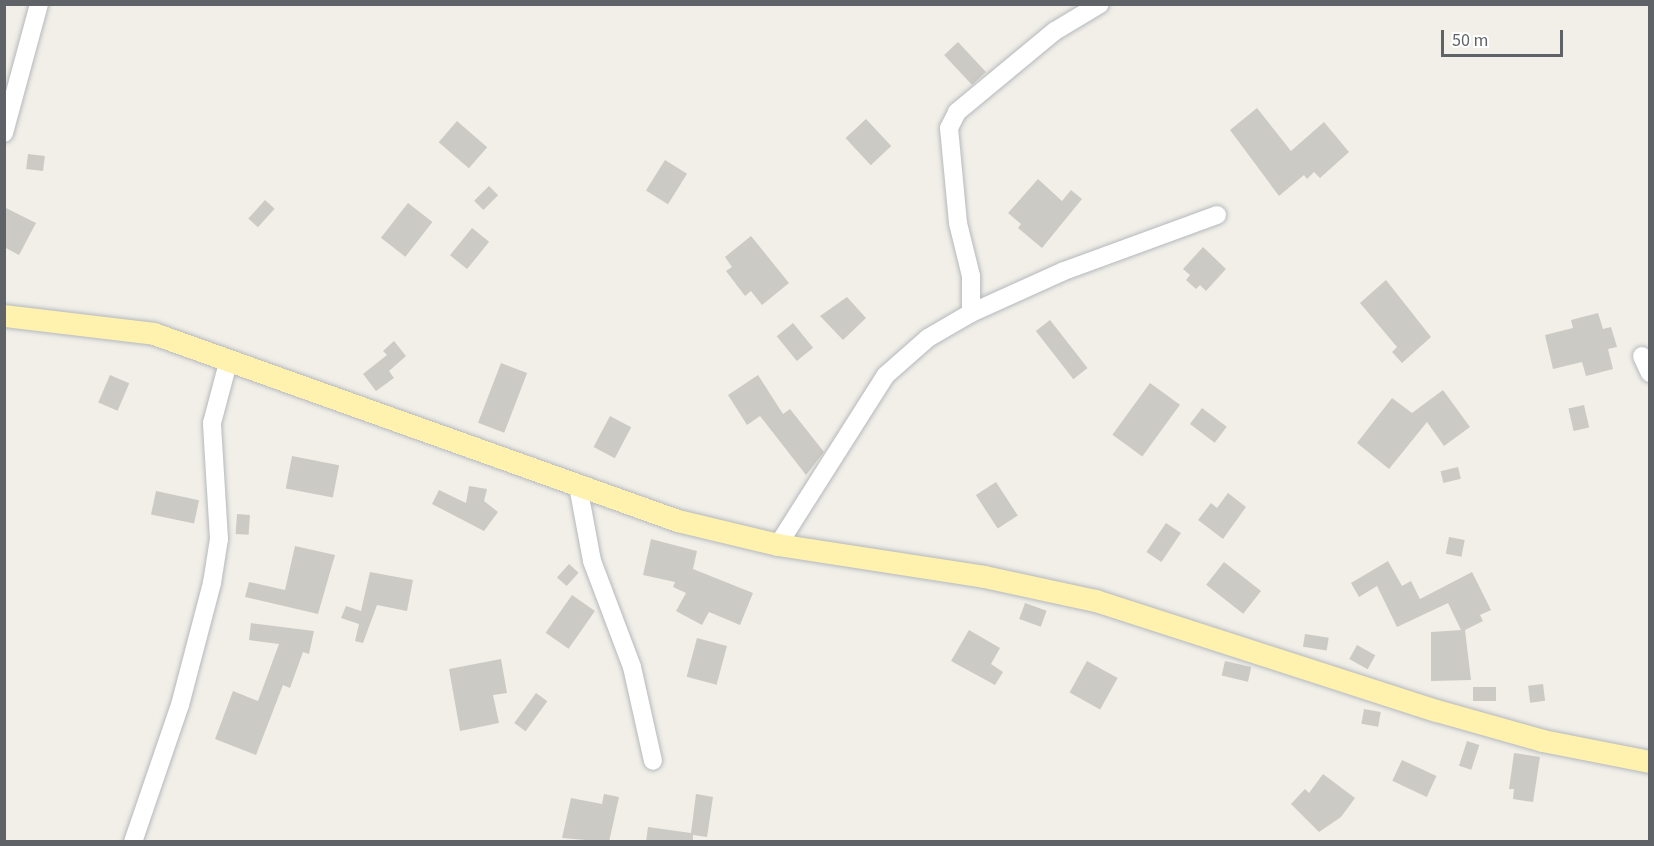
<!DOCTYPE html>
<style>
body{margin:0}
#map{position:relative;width:1654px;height:846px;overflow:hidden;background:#f1efe8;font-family:"Source Sans 3",sans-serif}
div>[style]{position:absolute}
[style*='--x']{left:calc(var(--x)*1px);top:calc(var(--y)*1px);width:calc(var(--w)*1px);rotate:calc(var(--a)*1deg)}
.building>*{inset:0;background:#cccac5;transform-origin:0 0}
.roads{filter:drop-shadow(0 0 2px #b5b8bc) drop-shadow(0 0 2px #b5b8bc)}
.minor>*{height:18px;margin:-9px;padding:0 9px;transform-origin:9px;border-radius:9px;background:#fff}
.major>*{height:22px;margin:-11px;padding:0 11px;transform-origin:11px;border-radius:11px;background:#fff2af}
span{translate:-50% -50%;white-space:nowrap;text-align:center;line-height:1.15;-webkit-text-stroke:4.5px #fff;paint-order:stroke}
.frame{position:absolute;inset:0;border:6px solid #5f6368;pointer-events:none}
.scale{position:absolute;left:1441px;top:30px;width:122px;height:27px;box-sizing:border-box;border:3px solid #5f6368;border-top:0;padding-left:8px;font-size:18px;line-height:21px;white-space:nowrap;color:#5f6368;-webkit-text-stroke:4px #fff;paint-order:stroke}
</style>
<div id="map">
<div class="building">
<i style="left:958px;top:42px;width:41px;height:19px;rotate:47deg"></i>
<i style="clip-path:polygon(1257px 108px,1291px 151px,1324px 122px,1349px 152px,1320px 178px,1314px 172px,1307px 179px,1304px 175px,1279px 196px,1230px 130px)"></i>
<i style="left:866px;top:119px;width:37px;height:28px;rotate:47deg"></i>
<i style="left:457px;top:121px;width:40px;height:28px;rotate:41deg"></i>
<i style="left:28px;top:154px;width:17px;height:15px;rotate:7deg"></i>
<i style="left:665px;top:160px;width:26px;height:36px;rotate:32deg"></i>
<i style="clip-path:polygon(1038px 179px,1062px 201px,1071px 190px,1082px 199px,1042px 248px,1018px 228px,1021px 224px,1008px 213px)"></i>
<i style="left:489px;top:186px;width:13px;height:21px;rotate:45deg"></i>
<i style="left:265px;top:200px;width:13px;height:25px;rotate:42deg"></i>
<i style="left:408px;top:203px;width:31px;height:44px;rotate:38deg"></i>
<i style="clip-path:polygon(4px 207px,36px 223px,19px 255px,4px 247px)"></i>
<i style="left:472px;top:228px;width:22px;height:35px;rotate:39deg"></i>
<i style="clip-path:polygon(751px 236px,789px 283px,762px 305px,751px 291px,745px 296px,726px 271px,732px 267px,725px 257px)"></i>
<i style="clip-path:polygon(1203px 247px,1226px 269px,1206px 291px,1200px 285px,1196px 289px,1186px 280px,1190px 275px,1183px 269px)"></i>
<i style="clip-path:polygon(1386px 280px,1431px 337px,1402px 363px,1392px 352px,1397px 347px,1360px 303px)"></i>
<i style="clip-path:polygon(847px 297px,866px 318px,843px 340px,820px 316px)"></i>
<i style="clip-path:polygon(1598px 313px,1603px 329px,1611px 327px,1617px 347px,1608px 349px,1613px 369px,1586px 376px,1582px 362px,1553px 369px,1545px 335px,1573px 328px,1571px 320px)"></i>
<i style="left:1050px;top:320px;width:61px;height:18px;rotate:52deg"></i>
<i style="left:793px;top:323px;width:32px;height:21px;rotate:51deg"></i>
<i style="clip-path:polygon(394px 341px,406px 356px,389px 371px,394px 378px,376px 391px,363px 374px,387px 355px,383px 351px)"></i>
<i style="left:501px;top:363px;width:28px;height:64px;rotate:21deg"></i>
<i style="left:110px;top:375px;width:21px;height:30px;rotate:23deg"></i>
<i style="clip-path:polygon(758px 375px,783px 414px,790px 409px,824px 452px,806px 475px,760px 416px,747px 425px,728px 395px)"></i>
<i style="left:1150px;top:383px;width:37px;height:64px;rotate:36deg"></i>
<i style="clip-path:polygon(1443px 390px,1470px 427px,1444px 446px,1427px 422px,1389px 469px,1357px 443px,1392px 398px,1412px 413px)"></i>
<i style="left:1584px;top:405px;width:23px;height:16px;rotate:77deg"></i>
<i style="left:1202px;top:408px;width:31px;height:20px;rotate:37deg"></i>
<i style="left:610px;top:416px;width:24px;height:35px;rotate:28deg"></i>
<i style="left:292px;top:456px;width:48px;height:33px;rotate:11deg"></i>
<i style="left:1458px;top:467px;width:12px;height:18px;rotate:76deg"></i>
<i style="left:996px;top:482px;width:40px;height:24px;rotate:57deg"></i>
<i style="clip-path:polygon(469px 486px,487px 489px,484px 501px,498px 512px,484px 531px,432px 504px,439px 490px,466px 503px)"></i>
<i style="left:156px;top:491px;width:44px;height:24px;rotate:12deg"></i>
<i style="clip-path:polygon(1228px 493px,1246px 507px,1223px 539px,1198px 520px,1211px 503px,1217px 508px)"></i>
<i style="left:237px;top:514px;width:13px;height:20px;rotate:4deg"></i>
<i style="left:1166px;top:523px;width:18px;height:35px;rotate:34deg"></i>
<i style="left:1449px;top:537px;width:16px;height:17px;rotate:11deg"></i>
<i style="clip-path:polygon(651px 539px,697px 551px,693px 569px,753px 593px,740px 625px,709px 612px,702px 625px,676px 611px,686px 593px,673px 587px,675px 582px,643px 575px)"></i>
<i style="clip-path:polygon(295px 546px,335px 555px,318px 614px,245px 597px,249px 582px,285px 590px)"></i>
<i style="clip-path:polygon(1388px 561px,1402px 586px,1411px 581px,1420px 599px,1472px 572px,1491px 610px,1480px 615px,1483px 621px,1465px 630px,1471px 680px,1431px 681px,1431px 632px,1461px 630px,1448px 603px,1397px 627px,1377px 586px,1359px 597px,1351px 583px)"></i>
<i style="left:1224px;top:562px;width:47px;height:29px;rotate:38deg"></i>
<i style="left:569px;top:564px;width:13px;height:18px;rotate:42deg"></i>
<i style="clip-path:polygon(370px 572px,413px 580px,407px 611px,377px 605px,363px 643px,355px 641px,359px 624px,341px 618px,346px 606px,361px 611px)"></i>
<i style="left:572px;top:595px;width:28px;height:46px;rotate:35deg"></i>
<i style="left:1025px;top:603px;width:23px;height:17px;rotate:20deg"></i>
<i style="clip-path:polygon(251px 623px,314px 631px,309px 654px,303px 652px,290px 688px,283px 685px,256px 755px,215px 739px,233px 691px,258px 701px,279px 644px,249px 640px)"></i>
<i style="clip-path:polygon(969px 630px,1000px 648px,991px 664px,1003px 672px,995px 685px,951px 661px)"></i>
<i style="left:1305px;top:634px;width:24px;height:13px;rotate:9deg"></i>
<i style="left:697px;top:638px;width:31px;height:40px;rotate:15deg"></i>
<i style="left:1357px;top:645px;width:21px;height:16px;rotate:29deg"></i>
<i style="clip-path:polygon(501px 659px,507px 693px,493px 695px,499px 723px,460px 731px,449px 669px)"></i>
<i style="left:1087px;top:661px;width:35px;height:36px;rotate:29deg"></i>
<i style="left:1225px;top:661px;width:27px;height:15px;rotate:13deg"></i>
<i style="left:1543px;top:684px;width:17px;height:15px;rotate:83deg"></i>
<i style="left:1496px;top:687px;width:14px;height:23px;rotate:90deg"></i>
<i style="left:536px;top:693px;width:14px;height:37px;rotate:36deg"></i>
<i style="left:1364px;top:709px;width:17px;height:15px;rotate:10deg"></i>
<i style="left:1467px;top:741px;width:13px;height:26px;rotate:18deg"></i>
<i style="clip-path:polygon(1514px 753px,1540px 757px,1533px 802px,1513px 799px,1514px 789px,1509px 789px)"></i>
<i style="left:1402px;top:760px;width:38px;height:23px;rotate:25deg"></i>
<i style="clip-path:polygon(1323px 774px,1355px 798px,1341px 817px,1319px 832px,1291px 804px,1305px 789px,1309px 793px)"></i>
<i style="clip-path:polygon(604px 794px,619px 797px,609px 842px,562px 838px,571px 798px,602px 804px)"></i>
<i style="clip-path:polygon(696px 794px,713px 797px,707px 837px,693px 835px,693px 842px,646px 842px,648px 827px,691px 833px)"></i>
</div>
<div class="roads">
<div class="minor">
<i style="--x:4;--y:133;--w:134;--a:-74.8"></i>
<i style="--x:971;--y:313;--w:37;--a:-90"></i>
<i style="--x:971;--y:276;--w:55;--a:-103.8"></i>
<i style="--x:958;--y:223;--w:95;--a:-95.4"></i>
<i style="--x:949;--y:128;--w:18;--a:-63"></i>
<i style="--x:957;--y:112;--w:127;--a:-39.6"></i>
<i style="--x:1055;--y:31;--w:52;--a:-31"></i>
<i style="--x:1642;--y:356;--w:19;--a:65"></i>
<i style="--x:578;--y:486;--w:76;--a:79.4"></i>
<i style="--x:592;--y:561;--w:113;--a:69.3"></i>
<i style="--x:632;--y:667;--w:96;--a:77.4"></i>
<i style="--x:778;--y:545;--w:201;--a:-57.6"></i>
<i style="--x:886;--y:375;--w:56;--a:-41.4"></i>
<i style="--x:928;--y:338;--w:50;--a:-30.2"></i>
<i style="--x:971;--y:313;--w:102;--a:-24.3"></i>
<i style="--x:1064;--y:271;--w:163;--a:-20.1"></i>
<i style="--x:133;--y:842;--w:145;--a:-71.1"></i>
<i style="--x:180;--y:705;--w:126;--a:-75.3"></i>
<i style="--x:212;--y:583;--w:45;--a:-81"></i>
<i style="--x:219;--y:539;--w:116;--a:-93.5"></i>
<i style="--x:212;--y:423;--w:66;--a:-75.1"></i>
</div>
<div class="major">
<i style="--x:4;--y:316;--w:151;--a:6.8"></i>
<i style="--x:154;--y:334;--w:556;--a:19.64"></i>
<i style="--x:678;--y:521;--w:103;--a:13.5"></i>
<i style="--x:778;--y:545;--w:209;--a:8.8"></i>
<i style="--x:985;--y:577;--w:114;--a:12.2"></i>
<i style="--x:1096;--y:601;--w:358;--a:17.9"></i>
<i style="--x:1437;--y:711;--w:110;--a:15.8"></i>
<i style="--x:1543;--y:741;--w:109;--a:11.1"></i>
</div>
</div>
<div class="frame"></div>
<div class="scale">50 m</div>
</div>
